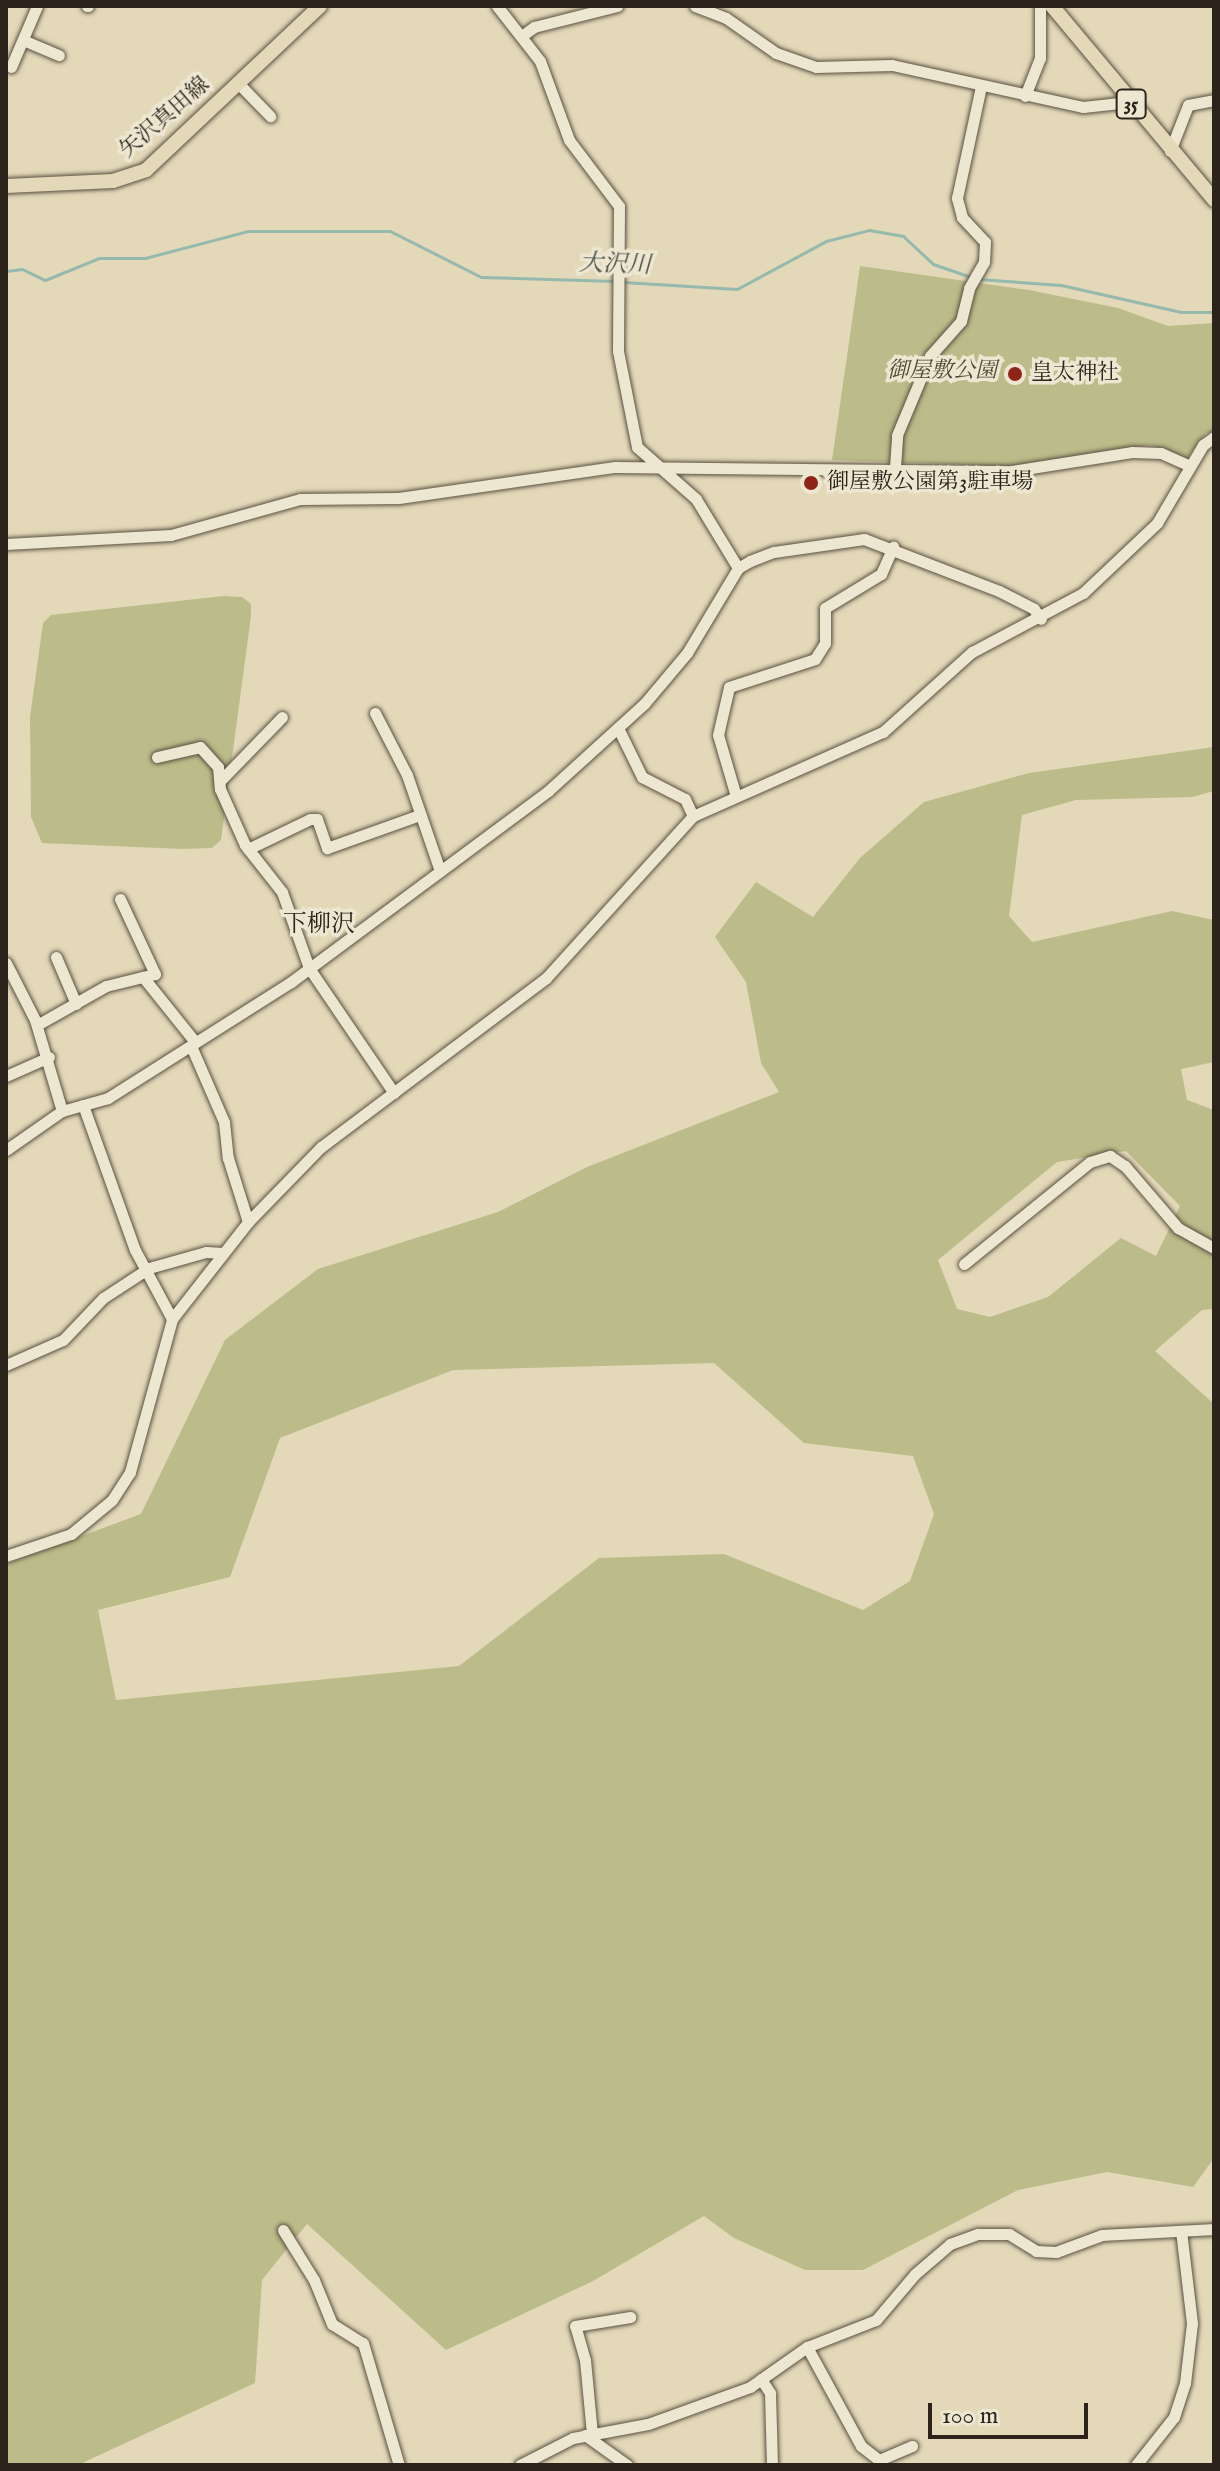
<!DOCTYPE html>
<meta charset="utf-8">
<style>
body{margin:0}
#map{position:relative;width:1220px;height:2471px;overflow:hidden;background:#e3d8b8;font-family:"IM FELL English","Noto Serif JP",serif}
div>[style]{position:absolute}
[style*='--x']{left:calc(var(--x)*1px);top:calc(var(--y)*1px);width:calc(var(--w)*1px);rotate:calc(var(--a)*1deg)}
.green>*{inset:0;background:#bbbc89}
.stream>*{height:3px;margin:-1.5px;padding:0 1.5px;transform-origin:1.5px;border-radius:1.5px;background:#95baad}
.roads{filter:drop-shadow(0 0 2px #5a5042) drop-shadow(0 0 2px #5a5042)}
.minor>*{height:11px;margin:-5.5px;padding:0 5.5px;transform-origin:5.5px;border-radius:5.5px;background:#ede6d1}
.major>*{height:14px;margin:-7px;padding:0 7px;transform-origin:7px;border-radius:7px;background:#e3d8b8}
.dots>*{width:22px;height:22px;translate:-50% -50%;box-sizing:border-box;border:4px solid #ede6d1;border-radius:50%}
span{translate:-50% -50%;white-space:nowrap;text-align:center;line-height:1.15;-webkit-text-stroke:7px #ede6d1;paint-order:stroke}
.shield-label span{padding:2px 6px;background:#ede6d1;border:2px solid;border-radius:6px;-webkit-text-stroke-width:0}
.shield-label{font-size:20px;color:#2c231a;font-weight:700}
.street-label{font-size:22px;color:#2c231a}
.park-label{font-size:22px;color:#504936;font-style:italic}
.poi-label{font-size:22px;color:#2c231a}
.left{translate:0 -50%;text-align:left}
.water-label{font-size:24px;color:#4c5046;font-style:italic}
.neighbourhood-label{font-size:24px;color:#2c231a}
.frame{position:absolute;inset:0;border:8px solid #2c231a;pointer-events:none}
.scale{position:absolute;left:928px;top:2403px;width:160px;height:36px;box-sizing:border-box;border:4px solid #2c231a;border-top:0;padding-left:10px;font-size:24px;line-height:28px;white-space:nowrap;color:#2c231a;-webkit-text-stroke:6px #ede6d1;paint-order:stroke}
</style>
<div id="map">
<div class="green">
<i style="clip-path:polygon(860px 266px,1029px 290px,1118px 308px,1168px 326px,1214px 323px,1214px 431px,1206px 433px,1186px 459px,1151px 445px,1010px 466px,832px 460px)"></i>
<i style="clip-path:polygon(224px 596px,242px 597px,251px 604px,251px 616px,221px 840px,212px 848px,183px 849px,42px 843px,31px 817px,30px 717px,43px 623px,51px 615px)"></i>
<i style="clip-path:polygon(evenodd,1214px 747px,1214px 791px,1192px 797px,1076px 800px,1022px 815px,1009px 916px,1032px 942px,1172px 911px,1214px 920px,1214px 1062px,1181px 1069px,1187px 1100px,1214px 1110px,1214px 1309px,1202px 1310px,1155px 1351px,1214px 1404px,1214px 2158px,1193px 2187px,1107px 2172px,1018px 2190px,863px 2270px,805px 2270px,734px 2238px,704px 2216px,593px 2281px,446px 2350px,307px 2224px,262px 2280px,255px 2383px,78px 2465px,6px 2465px,6px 1564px,141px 1514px,225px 1340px,318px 1269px,498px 1212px,587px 1167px,779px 1092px,761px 1063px,746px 982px,715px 937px,756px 882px,813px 917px,860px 858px,924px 802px,1029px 773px,1214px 747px,1126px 1151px,1180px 1206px,1156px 1256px,1121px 1238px,1048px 1297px,990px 1317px,957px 1309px,938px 1260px,1057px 1162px,1126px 1151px,1214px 747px,714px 1363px,804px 1443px,913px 1456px,934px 1514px,910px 1581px,863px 1610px,724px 1554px,599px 1558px,459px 1666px,116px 1700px,98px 1610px,230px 1577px,280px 1438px,453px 1370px,714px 1363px)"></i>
</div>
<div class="stream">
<i style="--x:6;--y:271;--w:16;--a:-7"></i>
<i style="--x:22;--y:269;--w:25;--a:26"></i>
<i style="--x:45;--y:280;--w:58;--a:-22.2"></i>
<i style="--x:99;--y:258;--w:46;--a:0"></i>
<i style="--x:145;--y:258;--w:106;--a:-14.7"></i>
<i style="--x:248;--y:231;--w:142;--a:0"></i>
<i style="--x:390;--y:231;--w:102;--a:26.8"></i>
<i style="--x:481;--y:277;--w:134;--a:1.7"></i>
<i style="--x:978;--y:279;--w:83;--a:4.1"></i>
<i style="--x:1061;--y:285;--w:123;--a:12.7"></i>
<i style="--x:1181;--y:312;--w:33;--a:0"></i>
<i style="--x:623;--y:282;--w:114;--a:3.5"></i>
<i style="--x:737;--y:289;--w:101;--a:-28.3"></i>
<i style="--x:826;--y:241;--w:44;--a:-14.3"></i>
<i style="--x:869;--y:230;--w:35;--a:10"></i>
<i style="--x:903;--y:236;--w:41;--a:43"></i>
<i style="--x:933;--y:264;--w:40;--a:18.9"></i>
</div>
<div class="roads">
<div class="minor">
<i style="--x:87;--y:6;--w:1;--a:0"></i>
<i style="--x:497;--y:6;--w:70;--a:52"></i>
<i style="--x:540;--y:61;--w:84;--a:69.8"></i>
<i style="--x:569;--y:140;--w:83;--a:52.9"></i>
<i style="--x:619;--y:206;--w:145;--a:90.4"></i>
<i style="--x:618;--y:351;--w:98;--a:78.8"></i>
<i style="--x:637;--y:447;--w:79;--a:41.4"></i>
<i style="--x:696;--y:499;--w:81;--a:58.7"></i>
<i style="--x:695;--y:6;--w:33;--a:21"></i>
<i style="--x:726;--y:18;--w:61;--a:35"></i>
<i style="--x:776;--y:53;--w:42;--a:19.3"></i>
<i style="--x:816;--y:67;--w:76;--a:-1.5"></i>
<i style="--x:892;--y:65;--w:196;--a:12.4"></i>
<i style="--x:1083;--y:107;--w:46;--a:-6.2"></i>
<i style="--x:523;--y:35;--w:14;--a:-36"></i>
<i style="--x:534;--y:27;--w:86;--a:-14.2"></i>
<i style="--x:23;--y:40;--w:39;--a:23"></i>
<i style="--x:11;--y:67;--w:66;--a:-66.9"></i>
<i style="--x:239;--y:84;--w:45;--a:45.9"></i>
<i style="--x:1025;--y:96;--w:41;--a:-68.5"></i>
<i style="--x:1040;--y:58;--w:52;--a:-90"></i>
<i style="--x:1170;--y:151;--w:49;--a:-68.6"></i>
<i style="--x:1188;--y:105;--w:26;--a:-11"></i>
<i style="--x:895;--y:467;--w:32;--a:-86"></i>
<i style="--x:897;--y:435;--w:86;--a:-67.3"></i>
<i style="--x:930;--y:356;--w:47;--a:-48.5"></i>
<i style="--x:961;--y:321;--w:34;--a:-76"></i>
<i style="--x:969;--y:288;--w:30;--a:-60"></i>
<i style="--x:984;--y:262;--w:20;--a:-87"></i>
<i style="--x:985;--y:242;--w:34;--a:-133"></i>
<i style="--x:962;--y:217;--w:20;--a:-105"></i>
<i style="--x:957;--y:198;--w:115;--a:-77.9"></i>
<i style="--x:6;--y:544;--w:165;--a:-3.1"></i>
<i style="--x:171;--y:535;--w:134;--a:-15.6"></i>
<i style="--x:300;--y:499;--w:99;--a:-0.6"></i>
<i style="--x:399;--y:498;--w:218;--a:-8.2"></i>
<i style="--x:615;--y:467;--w:397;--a:0.6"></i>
<i style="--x:1012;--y:471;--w:121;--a:-9"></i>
<i style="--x:1132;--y:452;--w:29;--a:2"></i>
<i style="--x:1161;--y:453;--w:32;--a:24"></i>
<i style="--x:375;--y:713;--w:70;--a:62.7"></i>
<i style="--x:407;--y:775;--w:98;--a:71"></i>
<i style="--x:618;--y:728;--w:55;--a:63.9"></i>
<i style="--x:642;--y:777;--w:48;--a:27.1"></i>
<i style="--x:685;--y:799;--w:19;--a:65"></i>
<i style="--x:157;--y:757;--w:44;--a:-13.1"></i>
<i style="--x:200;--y:747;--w:27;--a:48"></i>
<i style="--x:218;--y:767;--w:22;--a:85"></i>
<i style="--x:220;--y:789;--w:61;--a:65.9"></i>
<i style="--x:245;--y:845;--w:60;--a:51.8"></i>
<i style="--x:282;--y:892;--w:81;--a:70.4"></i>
<i style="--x:309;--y:968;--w:151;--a:55.8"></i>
<i style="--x:220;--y:781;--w:89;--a:-45.9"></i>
<i style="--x:735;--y:793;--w:60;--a:-106.3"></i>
<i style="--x:718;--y:735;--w:49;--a:-77.1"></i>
<i style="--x:729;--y:687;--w:90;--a:-18"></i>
<i style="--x:815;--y:659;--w:19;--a:-58"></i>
<i style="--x:825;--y:643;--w:35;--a:-90"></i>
<i style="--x:825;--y:608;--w:66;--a:-31.3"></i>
<i style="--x:881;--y:574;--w:30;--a:-66"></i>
<i style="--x:248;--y:849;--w:69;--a:-25.8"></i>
<i style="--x:310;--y:819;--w:7;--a:0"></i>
<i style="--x:317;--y:819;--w:31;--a:71"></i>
<i style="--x:327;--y:848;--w:96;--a:-19.6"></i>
<i style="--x:120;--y:899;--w:83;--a:65"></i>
<i style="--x:155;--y:974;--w:12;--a:166"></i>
<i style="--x:56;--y:957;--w:51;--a:66.9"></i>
<i style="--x:6;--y:963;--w:64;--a:63"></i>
<i style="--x:35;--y:1020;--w:95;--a:73.5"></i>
<i style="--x:37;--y:1025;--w:79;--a:-29.5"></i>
<i style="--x:106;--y:986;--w:38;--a:-14"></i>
<i style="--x:143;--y:977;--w:83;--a:51.3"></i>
<i style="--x:191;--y:1046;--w:83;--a:66.5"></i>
<i style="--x:224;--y:1122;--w:36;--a:84"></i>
<i style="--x:228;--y:1158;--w:67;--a:72.6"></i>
<i style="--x:6;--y:1076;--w:47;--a:-23.8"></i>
<i style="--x:83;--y:1105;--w:154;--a:70.3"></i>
<i style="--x:135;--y:1250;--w:78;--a:61.8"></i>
<i style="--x:6;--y:1150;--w:68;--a:-34.9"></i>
<i style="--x:62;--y:1111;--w:48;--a:-15.8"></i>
<i style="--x:108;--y:1098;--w:217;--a:-32.4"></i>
<i style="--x:291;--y:982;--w:320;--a:-36.6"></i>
<i style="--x:548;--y:791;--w:130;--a:-42.2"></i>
<i style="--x:644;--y:704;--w:67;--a:-49.9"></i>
<i style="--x:687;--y:653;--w:99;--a:-59"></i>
<i style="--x:738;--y:568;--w:14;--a:-30"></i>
<i style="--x:750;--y:561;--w:26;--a:-21"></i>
<i style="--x:774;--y:552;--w:91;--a:-8.2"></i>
<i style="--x:864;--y:539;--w:145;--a:21.1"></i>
<i style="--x:999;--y:591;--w:39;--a:27"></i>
<i style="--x:1034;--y:609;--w:12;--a:55"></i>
<i style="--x:964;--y:1264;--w:162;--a:-39"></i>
<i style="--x:1090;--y:1162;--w:21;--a:-17"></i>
<i style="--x:1110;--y:1156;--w:18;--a:34"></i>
<i style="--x:1125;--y:1166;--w:82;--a:49.5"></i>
<i style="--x:1178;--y:1228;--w:41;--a:29.1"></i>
<i style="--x:6;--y:1365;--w:62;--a:-23.7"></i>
<i style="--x:63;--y:1340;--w:58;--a:-46.4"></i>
<i style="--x:103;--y:1298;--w:55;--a:-33.1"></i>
<i style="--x:149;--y:1268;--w:59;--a:-15.7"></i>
<i style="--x:206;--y:1252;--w:17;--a:3"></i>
<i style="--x:6;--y:1556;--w:69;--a:-18.7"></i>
<i style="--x:71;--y:1534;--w:53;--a:-39.7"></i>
<i style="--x:112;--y:1500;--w:33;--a:-57"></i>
<i style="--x:130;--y:1472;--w:159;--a:-74.6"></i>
<i style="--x:172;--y:1319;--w:123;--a:-51.9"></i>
<i style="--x:248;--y:1222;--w:105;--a:-45.8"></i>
<i style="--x:321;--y:1147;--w:281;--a:-36.9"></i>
<i style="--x:546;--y:978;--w:219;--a:-47.8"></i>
<i style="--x:693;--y:816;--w:208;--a:-23.9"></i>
<i style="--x:883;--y:732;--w:120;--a:-42"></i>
<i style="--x:972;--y:652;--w:126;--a:-28"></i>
<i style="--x:1083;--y:593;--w:102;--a:-43.4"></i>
<i style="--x:1157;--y:523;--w:91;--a:-59.5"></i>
<i style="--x:1203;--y:445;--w:14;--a:-36"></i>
<i style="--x:283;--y:2230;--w:59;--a:58.2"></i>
<i style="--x:314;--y:2280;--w:48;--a:67.8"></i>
<i style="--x:332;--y:2324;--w:36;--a:32"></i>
<i style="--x:363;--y:2343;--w:127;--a:73.6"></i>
<i style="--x:807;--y:2347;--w:113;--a:61.4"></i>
<i style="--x:861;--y:2446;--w:23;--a:38"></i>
<i style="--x:879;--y:2460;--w:36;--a:-23"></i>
<i style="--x:761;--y:2379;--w:17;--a:57"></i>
<i style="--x:770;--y:2393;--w:72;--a:88.4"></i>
<i style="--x:592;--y:2434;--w:74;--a:-95.4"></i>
<i style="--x:585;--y:2360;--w:35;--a:-106"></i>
<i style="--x:575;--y:2326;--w:56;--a:-9.3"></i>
<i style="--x:585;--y:2435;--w:52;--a:35.5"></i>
<i style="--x:520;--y:2465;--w:59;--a:-27"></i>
<i style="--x:573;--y:2438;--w:76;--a:-10.6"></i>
<i style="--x:648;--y:2424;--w:109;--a:-19.9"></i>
<i style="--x:750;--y:2387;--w:70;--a:-35.1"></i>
<i style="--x:807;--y:2347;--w:74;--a:-21.4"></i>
<i style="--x:876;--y:2320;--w:60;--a:-49.7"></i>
<i style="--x:915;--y:2274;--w:46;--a:-40.6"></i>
<i style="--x:950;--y:2244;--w:30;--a:-20"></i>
<i style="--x:978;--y:2234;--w:31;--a:0"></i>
<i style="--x:1009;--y:2234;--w:32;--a:32"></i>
<i style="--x:1036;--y:2251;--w:20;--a:3"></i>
<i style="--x:1056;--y:2252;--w:49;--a:-20.3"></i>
<i style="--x:1102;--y:2235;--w:112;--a:-3.1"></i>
<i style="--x:1136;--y:2465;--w:61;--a:-51.6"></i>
<i style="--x:1174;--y:2417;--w:36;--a:-72"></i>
<i style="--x:1185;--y:2383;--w:60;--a:-83.3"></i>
<i style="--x:1192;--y:2323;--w:93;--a:-96.8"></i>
</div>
<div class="major">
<i style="--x:1052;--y:6;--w:253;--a:50.1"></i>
<i style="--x:6;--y:186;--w:107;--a:-2.7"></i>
<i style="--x:113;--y:181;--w:35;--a:-18"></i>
<i style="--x:146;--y:170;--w:239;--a:-43.3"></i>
</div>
</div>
<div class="dots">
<i style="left:1015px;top:374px;background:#8f2418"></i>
<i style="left:811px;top:483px;background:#8f2418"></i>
</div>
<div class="shield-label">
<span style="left:1131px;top:104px">35</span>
</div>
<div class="street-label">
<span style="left:165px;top:118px;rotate:-41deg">矢沢真田線</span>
</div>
<div class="park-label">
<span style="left:942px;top:372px">御屋敷公園</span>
</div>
<div class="poi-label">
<span class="left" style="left:1031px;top:374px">皇太神社</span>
<span class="left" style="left:827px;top:483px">御屋敷公園第3駐車場</span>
</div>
<div class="water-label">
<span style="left:615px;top:265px;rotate:2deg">大沢川</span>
</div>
<div class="neighbourhood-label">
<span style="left:319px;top:925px">下柳沢</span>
</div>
<div class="frame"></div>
<div class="scale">100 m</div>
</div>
